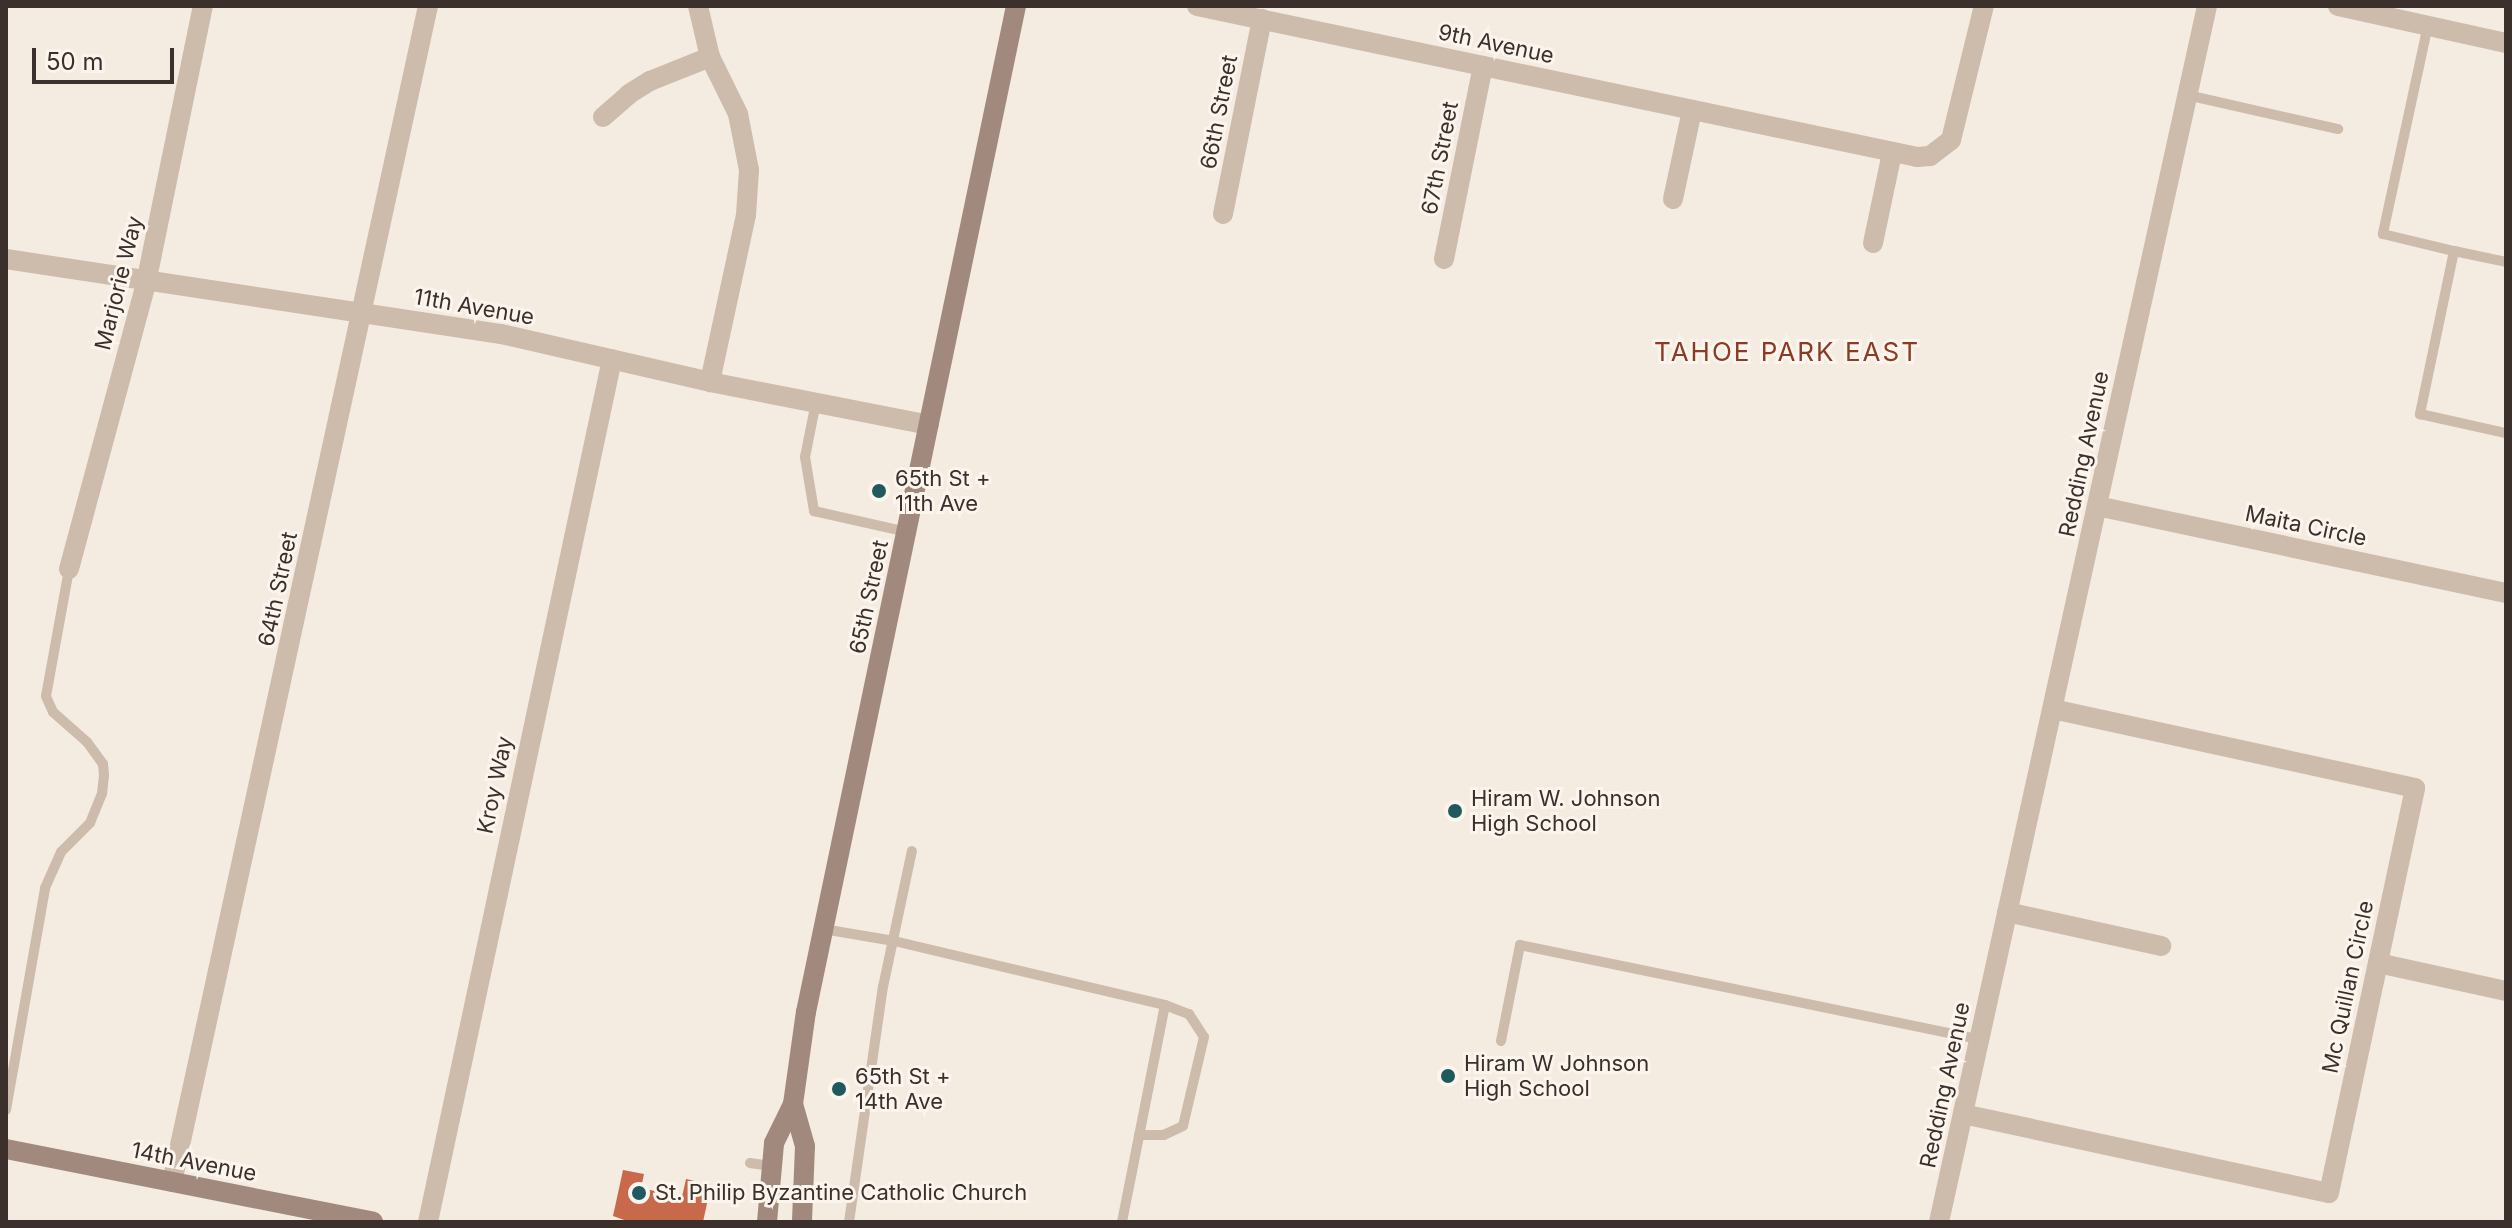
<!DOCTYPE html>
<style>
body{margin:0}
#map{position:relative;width:2512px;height:1228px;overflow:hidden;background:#f4ebe1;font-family:Inter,sans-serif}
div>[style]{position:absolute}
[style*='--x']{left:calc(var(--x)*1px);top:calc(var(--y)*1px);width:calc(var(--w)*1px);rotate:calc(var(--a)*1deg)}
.building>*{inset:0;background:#c8694b}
.lane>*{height:10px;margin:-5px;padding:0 5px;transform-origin:5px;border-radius:5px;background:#cdbbac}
.street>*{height:20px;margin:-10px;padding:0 10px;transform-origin:10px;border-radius:10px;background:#cdbbac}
.secondary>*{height:20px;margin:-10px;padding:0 10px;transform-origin:10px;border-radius:10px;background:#a18a7d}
.dots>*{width:22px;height:22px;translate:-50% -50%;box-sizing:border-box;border:4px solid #fbf5ee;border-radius:50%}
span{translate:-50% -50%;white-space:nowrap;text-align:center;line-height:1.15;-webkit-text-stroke:6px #fbf5ee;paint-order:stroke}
.street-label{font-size:22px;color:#3b302b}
.poi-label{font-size:22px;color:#3b302b}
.left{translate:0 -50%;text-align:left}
.quarter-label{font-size:26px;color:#8c3b22;letter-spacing:2px}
.frame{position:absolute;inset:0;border:8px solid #3b302b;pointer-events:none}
.scale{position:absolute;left:32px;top:48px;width:142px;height:36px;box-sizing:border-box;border:4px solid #3b302b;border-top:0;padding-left:10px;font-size:24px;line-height:28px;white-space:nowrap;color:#3b302b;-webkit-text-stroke:6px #fbf5ee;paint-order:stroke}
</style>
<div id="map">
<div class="building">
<i style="clip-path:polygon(623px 1170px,644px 1174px,641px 1188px,682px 1197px,686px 1179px,711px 1185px,703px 1222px,630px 1222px,613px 1216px)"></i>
</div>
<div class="lane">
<i style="--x:2428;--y:25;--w:214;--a:102.2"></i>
<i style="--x:2383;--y:234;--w:73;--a:13.5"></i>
<i style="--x:2454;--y:251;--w:167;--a:101.8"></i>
<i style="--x:2420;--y:414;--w:88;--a:12.5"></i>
<i style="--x:2187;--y:95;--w:155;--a:12.7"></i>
<i style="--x:2454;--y:251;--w:53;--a:11.9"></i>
<i style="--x:816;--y:402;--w:56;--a:101.3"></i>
<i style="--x:805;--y:457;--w:55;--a:80.5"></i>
<i style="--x:814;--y:511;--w:95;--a:12.7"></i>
<i style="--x:829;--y:930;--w:66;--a:9.6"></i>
<i style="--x:894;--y:941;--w:278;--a:13.3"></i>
<i style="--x:1165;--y:1005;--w:26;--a:21"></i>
<i style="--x:1189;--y:1014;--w:27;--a:57"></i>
<i style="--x:1204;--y:1037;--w:91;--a:103.3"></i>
<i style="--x:1183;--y:1126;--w:21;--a:155"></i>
<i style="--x:1164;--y:1135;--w:25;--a:180"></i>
<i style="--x:1501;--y:1041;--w:98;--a:-78.8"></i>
<i style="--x:1520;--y:945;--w:469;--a:11.6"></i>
<i style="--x:6;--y:1110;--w:225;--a:-80"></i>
<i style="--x:45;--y:888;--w:39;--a:-66"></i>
<i style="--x:61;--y:852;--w:41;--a:-45"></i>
<i style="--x:90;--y:823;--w:31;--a:-68"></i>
<i style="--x:102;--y:794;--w:19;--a:-84"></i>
<i style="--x:104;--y:775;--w:11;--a:-95"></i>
<i style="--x:103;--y:764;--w:27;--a:-126"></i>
<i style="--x:87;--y:742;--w:45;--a:-138.6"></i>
<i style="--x:53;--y:712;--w:17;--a:-114"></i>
<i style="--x:46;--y:696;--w:129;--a:-79.7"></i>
<i style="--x:750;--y:1163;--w:21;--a:8"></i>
<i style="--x:849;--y:1222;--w:237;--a:-81.8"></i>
<i style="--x:883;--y:987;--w:139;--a:-78"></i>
<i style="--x:1122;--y:1222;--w:221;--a:-78.8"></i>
</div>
<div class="street">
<i style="--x:698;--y:6;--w:52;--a:76.8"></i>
<i style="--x:710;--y:57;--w:64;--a:63.8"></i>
<i style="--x:738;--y:114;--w:57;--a:78.9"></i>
<i style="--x:749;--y:170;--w:45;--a:93.8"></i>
<i style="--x:746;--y:215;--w:171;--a:102.2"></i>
<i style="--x:1197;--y:6;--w:736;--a:11.84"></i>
<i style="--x:1917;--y:157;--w:13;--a:-4"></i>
<i style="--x:1930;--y:156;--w:26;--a:-37"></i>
<i style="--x:1951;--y:140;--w:138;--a:-76.2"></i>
<i style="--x:2338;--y:6;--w:172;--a:12.4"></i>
<i style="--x:603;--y:117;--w:35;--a:-41"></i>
<i style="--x:629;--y:94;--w:25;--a:-32"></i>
<i style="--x:650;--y:81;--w:65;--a:-21.8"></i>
<i style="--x:1673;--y:199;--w:91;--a:-77.9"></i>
<i style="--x:1223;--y:214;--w:199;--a:-78.7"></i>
<i style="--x:1873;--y:243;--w:92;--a:-78.1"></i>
<i style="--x:6;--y:259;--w:501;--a:8.62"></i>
<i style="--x:501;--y:334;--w:214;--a:12.9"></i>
<i style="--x:710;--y:382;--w:223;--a:11.1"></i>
<i style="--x:1444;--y:259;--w:197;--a:-78.6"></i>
<i style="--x:2097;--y:506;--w:418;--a:12"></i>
<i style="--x:69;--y:569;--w:296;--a:-74.9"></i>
<i style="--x:146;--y:283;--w:283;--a:-78.4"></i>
<i style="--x:2007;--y:912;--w:158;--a:12.4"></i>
<i style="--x:2378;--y:963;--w:131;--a:12.3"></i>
<i style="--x:1963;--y:1114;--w:374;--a:12.2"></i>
<i style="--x:2329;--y:1193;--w:414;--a:-78"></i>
<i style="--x:2415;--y:788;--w:371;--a:-167.7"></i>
<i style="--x:172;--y:1182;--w:1204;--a:-77.72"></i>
<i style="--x:428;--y:1222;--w:882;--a:-77.96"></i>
<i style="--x:1939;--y:1222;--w:1245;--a:-77.57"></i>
</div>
<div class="secondary">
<i style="--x:793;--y:1104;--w:44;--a:74.1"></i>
<i style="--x:805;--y:1146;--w:76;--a:92.3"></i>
<i style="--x:6;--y:1149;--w:374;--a:11.2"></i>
<i style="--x:767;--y:1222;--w:79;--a:-84.9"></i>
<i style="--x:774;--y:1143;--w:43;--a:-64"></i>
<i style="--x:793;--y:1104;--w:93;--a:-82"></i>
<i style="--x:806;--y:1012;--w:1028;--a:-78.21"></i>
</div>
<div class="dots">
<i style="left:879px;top:491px;background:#1f5a5e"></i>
<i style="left:1455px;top:811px;background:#1f5a5e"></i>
<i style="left:1448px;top:1076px;background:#1f5a5e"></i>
<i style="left:839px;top:1089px;background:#1f5a5e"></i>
<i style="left:639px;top:1193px;background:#1f5a5e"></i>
</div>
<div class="street-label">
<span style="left:1496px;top:44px;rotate:12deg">9th Avenue</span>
<span style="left:1219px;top:112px;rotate:-79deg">66th Street</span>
<span style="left:1440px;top:158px;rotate:-79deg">67th Street</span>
<span style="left:119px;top:283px;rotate:-76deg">Marjorie Way</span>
<span style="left:474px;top:307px;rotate:10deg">11th Avenue</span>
<span style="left:2084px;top:454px;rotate:-78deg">Redding Avenue</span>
<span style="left:2306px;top:526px;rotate:12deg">Maita Circle</span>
<span style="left:278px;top:589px;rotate:-78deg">64th Street</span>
<span style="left:869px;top:597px;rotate:-78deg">65th Street</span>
<span style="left:495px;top:785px;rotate:-78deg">Kroy Way</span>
<span style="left:2348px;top:987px;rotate:-78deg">Mc Quillan Circle</span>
<span style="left:1945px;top:1085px;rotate:-78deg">Redding Avenue</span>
<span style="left:194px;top:1162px;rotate:11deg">14th Avenue</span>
</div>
<div class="poi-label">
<span class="left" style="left:895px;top:491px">65th St +<br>11th Ave</span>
<span class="left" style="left:1471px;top:811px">Hiram W. Johnson<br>High School</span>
<span class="left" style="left:1464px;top:1076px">Hiram W Johnson<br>High School</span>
<span class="left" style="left:855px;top:1089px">65th St +<br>14th Ave</span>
<span class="left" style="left:655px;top:1193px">St. Philip Byzantine Catholic Church</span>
</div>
<div class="quarter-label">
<span style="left:1787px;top:352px">TAHOE PARK EAST</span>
</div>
<div class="frame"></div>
<div class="scale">50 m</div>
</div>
